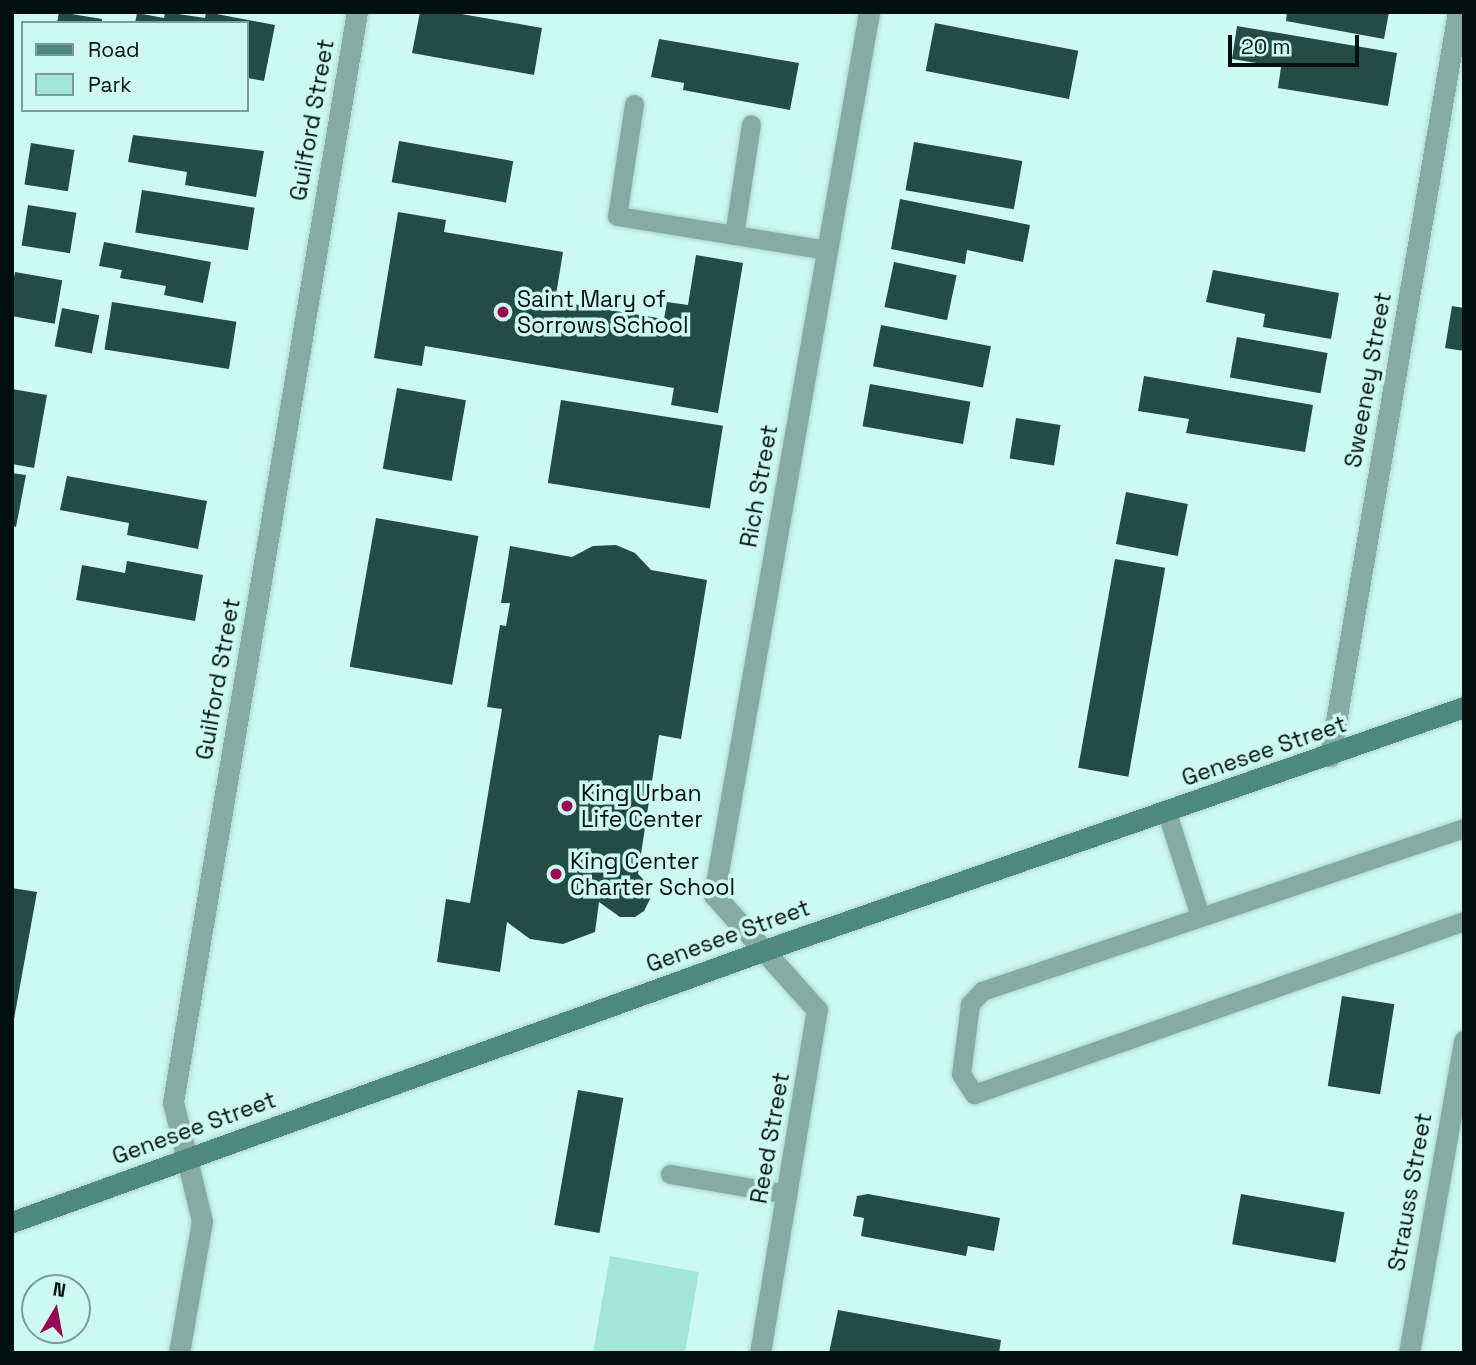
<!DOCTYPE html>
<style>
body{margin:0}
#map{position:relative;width:1476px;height:1365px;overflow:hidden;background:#cdfaf0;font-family:"Space Grotesk",sans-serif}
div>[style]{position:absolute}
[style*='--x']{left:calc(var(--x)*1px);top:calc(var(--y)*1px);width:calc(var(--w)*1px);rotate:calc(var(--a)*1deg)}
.green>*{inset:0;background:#a3e6d7}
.building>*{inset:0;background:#234c44;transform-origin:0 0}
.roads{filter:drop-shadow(0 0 2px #add4cc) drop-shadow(0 0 2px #add4cc)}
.lane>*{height:19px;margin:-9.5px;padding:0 9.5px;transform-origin:9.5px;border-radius:9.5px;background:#85aba2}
.street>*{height:21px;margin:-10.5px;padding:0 10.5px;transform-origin:10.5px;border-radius:10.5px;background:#85aba2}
.secondary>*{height:21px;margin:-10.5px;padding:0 10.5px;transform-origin:10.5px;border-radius:10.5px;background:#4d897d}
.dots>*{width:19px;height:19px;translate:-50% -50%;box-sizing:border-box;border:4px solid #cdfaf0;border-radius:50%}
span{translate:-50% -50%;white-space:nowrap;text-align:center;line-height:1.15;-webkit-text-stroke:7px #cdfaf0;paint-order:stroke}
.street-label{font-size:23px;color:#020f0c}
.poi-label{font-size:23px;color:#020f0c}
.left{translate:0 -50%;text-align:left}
.frame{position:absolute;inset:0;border:14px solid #020f0c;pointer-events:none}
.legend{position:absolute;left:21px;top:21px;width:228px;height:91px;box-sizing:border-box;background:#cdfaf0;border:2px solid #7c9c95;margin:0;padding:9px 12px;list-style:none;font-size:21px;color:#020f0c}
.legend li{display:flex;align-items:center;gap:14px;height:35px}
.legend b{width:35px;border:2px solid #7c9c95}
.north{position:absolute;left:21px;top:1274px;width:70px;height:70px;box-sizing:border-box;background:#cdfaf0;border:2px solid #7c9c95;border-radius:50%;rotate:10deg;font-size:19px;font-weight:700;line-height:28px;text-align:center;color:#020f0c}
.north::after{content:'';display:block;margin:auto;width:24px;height:32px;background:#9c0653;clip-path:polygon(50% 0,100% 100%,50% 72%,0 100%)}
.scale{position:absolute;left:1228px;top:35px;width:131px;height:32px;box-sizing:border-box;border:4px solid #020f0c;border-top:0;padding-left:9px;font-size:21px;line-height:24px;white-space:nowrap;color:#020f0c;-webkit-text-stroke:5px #cdfaf0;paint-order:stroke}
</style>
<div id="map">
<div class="green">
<i style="clip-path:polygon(610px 1256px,699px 1272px,685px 1353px,593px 1353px)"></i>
</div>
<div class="building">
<i style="clip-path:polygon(59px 12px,102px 19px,102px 23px,57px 23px)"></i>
<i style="clip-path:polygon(165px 12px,205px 18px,206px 12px,275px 25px,264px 81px,247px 78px,247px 23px,135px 23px,137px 13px,164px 18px)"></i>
<i style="clip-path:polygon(420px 12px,450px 12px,542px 28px,534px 75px,412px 53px)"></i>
<i style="clip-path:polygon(1287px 12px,1389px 12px,1384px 39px,1286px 21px)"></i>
<i style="left:935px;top:23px;width:146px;height:49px;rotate:11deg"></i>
<i style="clip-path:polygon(1237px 26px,1397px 53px,1388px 106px,1278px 88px,1281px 67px,1232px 59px)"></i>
<i style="clip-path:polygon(659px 39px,799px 63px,790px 110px,683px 90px,684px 83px,651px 77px)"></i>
<i style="clip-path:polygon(133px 135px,264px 151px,256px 197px,185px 185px,187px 172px,128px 162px)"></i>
<i style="left:399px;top:141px;width:116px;height:42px;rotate:10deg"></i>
<i style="left:914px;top:142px;width:110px;height:49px;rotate:10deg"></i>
<i style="left:31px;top:143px;width:44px;height:42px;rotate:9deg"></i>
<i style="left:142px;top:190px;width:114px;height:43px;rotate:9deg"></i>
<i style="clip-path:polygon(900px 199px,1030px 225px,1023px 262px,967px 250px,965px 264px,891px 249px)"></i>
<i style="left:28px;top:205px;width:49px;height:41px;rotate:9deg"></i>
<i style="clip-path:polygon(398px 212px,446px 220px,444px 232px,563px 252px,555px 301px,664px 319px,667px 302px,688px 305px,696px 255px,743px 263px,718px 413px,671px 405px,674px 388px,425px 346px,422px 366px,374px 358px)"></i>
<i style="clip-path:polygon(104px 242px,211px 262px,203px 303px,164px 295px,166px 286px,120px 278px,122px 270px,99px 266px)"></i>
<i style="left:894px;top:262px;width:64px;height:46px;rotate:12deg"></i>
<i style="clip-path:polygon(1213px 270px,1339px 293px,1331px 339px,1263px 327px,1265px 314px,1206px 302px)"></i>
<i style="left:15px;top:272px;width:48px;height:44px;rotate:10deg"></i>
<i style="left:112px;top:302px;width:126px;height:48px;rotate:9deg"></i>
<i style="clip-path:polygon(1452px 306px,1464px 308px,1464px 351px,1445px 348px)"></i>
<i style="left:62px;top:308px;width:38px;height:39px;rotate:11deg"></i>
<i style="left:881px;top:325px;width:112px;height:42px;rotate:11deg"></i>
<i style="left:1237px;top:337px;width:92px;height:41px;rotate:10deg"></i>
<i style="clip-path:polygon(1144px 376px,1313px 405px,1305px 452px,1186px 433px,1189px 419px,1138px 411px)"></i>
<i style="left:870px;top:384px;width:102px;height:43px;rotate:10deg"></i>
<i style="left:397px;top:388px;width:70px;height:82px;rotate:10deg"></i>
<i style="clip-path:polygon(12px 389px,47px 395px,34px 468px,12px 464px)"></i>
<i style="left:561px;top:400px;width:164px;height:84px;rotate:9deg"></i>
<i style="left:1016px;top:418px;width:45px;height:41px;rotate:9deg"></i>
<i style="clip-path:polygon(12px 473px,26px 475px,16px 527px,12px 526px)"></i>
<i style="clip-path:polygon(67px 476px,207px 501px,198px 549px,127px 535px,129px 523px,60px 510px)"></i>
<i style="left:1126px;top:492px;width:63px;height:53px;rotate:11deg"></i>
<i style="left:376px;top:518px;width:104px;height:151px;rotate:10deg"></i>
<i style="clip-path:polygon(616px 545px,635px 553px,651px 570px,707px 580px,681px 739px,659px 735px,638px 874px,647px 883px,651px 897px,644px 911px,635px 917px,620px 917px,599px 902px,595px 932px,563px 944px,530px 939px,507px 922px,500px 972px,437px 962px,446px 899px,470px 903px,502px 709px,487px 707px,500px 625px,506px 626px,510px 603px,501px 603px,510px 546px,572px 557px,593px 546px)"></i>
<i style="left:1115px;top:559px;width:51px;height:212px;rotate:10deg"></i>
<i style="clip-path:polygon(127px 561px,203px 575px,195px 621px,76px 600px,82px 565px,125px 573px)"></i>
<i style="clip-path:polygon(12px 888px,37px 892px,14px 1019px,12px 1019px)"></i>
<i style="left:1342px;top:996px;width:53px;height:91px;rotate:9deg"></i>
<i style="left:578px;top:1090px;width:46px;height:137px;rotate:10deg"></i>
<i style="clip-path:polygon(868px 1194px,1000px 1218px,994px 1251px,968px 1246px,966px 1256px,861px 1236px,864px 1218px,853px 1216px,857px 1196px)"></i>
<i style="left:1241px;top:1194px;width:105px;height:51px;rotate:10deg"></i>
<i style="clip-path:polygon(838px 1310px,1001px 1340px,999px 1353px,829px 1353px)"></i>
</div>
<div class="roads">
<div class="lane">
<i style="--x:634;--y:104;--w:113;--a:98.6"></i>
<i style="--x:617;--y:216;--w:213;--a:9.2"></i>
<i style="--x:734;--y:235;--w:112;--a:-81.3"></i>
<i style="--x:1167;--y:813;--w:108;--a:72.2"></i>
<i style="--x:1464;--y:828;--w:509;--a:161.32"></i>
<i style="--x:982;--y:991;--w:18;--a:133"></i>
<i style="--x:970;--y:1004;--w:71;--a:97.3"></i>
<i style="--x:961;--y:1074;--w:24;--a:57"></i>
<i style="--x:974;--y:1094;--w:520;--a:-19.45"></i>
<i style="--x:670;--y:1174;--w:119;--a:9.7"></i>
</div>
<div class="street">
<i style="--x:1330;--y:756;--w:755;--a:-80.24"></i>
<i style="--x:179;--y:1353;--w:134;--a:-80.1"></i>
<i style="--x:202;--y:1221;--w:122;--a:-103.7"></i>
<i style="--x:173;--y:1102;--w:1105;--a:-80.42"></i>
<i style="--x:760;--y:1353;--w:348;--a:-80.6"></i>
<i style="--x:817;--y:1010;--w:154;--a:-131.8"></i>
<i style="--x:714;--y:895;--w:897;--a:-80.04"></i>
<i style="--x:1409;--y:1353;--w:317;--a:-80"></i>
</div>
<div class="secondary">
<i style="--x:12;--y:1222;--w:819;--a:-19.85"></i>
<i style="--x:782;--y:944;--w:722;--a:-19.16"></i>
</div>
</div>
<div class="dots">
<i style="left:503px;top:312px;background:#9c0653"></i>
<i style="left:567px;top:806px;background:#9c0653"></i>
<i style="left:556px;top:874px;background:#9c0653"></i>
</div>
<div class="street-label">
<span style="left:312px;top:120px;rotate:-80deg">Guilford Street</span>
<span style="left:1368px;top:380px;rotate:-80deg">Sweeney Street</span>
<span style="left:759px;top:486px;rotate:-80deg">Rich Street</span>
<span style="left:218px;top:679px;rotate:-80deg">Guilford Street</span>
<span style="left:1264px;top:751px;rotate:-19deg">Genesee Street</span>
<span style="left:728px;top:936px;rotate:-20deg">Genesee Street</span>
<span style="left:194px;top:1128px;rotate:-20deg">Genesee Street</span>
<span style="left:770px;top:1138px;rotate:-80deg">Reed Street</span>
<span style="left:1410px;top:1192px;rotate:-80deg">Strauss Street</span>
</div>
<div class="poi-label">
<span class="left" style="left:517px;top:312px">Saint Mary of<br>Sorrows School</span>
<span class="left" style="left:581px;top:806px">King Urban<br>Life Center</span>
<span class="left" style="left:570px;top:874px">King Center<br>Charter School</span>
</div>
<div class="frame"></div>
<ul class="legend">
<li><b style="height:9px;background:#4d897d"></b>Road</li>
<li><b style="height:19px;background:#a3e6d7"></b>Park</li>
</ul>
<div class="north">N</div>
<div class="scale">20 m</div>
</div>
